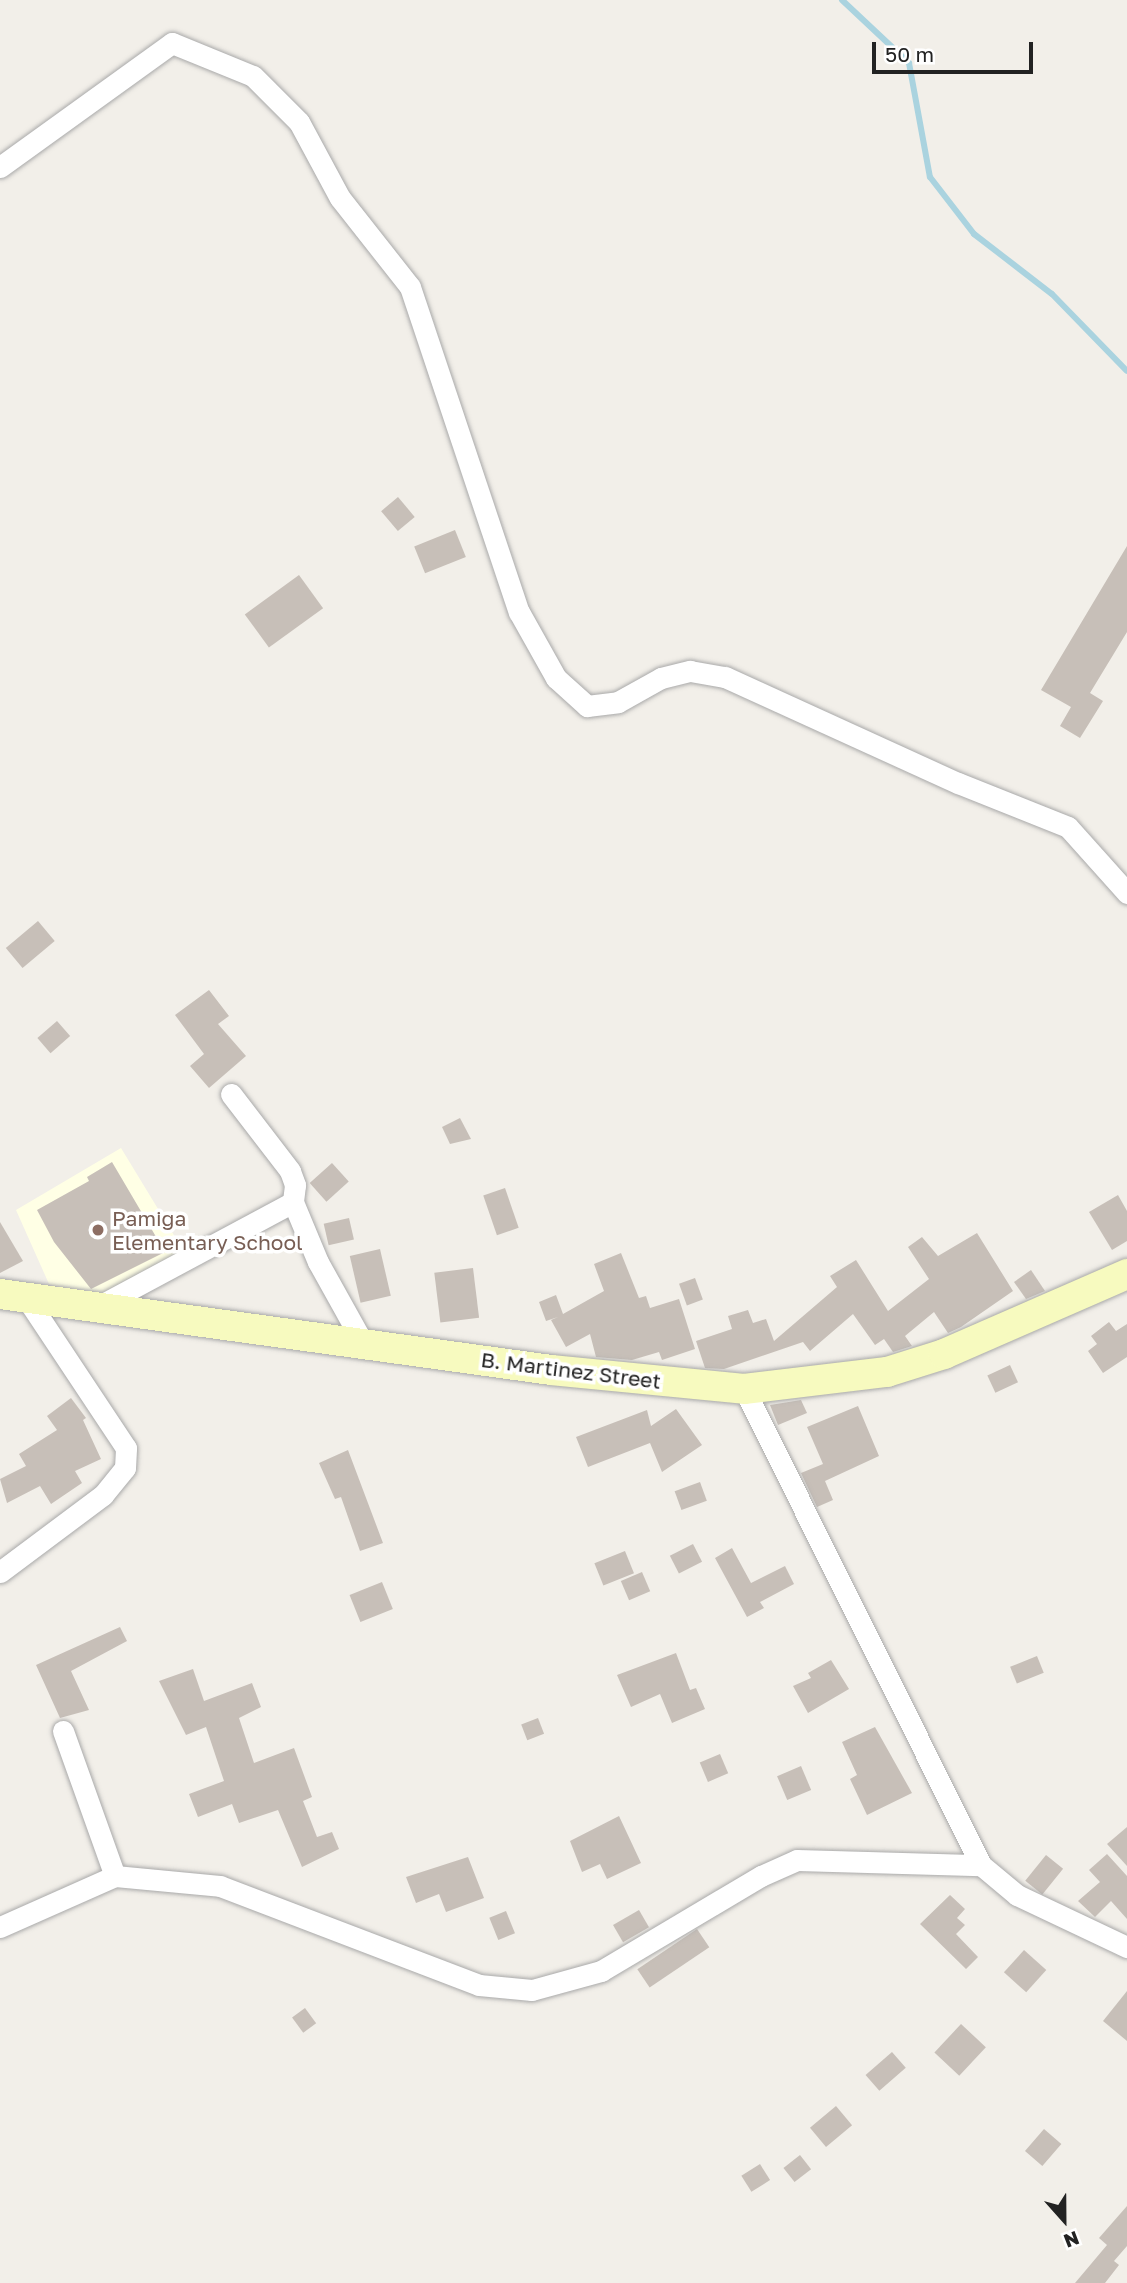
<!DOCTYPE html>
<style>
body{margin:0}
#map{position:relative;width:1127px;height:2283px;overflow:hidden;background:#f2efe9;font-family:"Golos Text",sans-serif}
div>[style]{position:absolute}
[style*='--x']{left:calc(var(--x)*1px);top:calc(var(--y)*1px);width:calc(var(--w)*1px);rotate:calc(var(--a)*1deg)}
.education>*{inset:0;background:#ffffe5}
.stream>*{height:6px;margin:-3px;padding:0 3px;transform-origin:3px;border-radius:3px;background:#aad3df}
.building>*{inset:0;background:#c7bfb8;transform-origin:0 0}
.roads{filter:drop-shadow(0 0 2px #a9a9a9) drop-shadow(0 0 2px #a9a9a9)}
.street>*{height:21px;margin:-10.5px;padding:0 10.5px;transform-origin:10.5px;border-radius:10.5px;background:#fff}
.secondary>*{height:30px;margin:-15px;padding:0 15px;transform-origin:15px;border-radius:15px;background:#f7fabf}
.dots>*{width:19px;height:19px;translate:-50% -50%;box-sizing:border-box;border:4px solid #fff;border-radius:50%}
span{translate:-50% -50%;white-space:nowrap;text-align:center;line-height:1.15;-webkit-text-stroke:7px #fff;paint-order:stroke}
.education-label{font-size:21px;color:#785e54}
.left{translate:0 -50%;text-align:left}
.street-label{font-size:21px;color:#222}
.north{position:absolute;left:1029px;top:2185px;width:70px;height:70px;-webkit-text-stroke:5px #fff;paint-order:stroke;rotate:159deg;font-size:19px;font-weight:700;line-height:28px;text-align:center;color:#222}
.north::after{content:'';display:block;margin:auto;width:24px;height:32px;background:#222;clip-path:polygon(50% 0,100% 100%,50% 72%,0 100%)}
.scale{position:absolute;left:872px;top:42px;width:161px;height:32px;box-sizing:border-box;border:4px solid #222;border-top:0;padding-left:9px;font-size:21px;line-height:24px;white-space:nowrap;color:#222;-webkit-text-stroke:5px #fff;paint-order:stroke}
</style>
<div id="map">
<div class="education">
<i style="clip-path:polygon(121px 1148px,183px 1250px,97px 1299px,49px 1284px,16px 1210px)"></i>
</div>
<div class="stream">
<i style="--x:842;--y:0;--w:92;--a:43.2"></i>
<i style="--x:909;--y:63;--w:116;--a:79.6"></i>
<i style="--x:930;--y:177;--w:72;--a:52.3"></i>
<i style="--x:974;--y:234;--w:98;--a:37.6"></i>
<i style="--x:1052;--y:294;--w:107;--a:45.8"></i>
</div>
<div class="building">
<i style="left:398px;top:497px;width:26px;height:22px;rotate:50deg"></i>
<i style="left:455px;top:530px;width:29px;height:44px;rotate:68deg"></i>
<i style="clip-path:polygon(1127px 546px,1127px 632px,1090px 693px,1103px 701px,1080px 738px,1060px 726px,1071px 707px,1041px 690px)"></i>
<i style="left:299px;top:575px;width:41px;height:67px;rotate:54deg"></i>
<i style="left:38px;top:921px;width:26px;height:42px;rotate:50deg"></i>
<i style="clip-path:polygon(209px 990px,229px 1016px,218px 1024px,246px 1056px,209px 1088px,190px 1066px,204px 1054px,175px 1015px)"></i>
<i style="left:57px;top:1021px;width:20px;height:26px;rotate:49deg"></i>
<i style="clip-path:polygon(460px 1118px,471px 1139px,450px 1144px,442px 1127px)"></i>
<i style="clip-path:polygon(112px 1162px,165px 1252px,91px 1289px,54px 1242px,37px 1210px,89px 1181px,87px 1177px)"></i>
<i style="left:332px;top:1163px;width:25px;height:30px;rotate:48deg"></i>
<i style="left:505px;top:1188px;width:42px;height:23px;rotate:71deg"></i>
<i style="clip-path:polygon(1118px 1195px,1127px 1211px,1127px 1241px,1112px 1250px,1089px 1212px)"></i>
<i style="left:349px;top:1218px;width:22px;height:26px;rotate:77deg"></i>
<i style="clip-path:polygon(0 1222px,23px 1261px,0 1273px)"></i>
<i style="clip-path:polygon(977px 1233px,1013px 1291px,961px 1327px,948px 1333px,934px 1312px,905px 1336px,912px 1346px,893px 1352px,884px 1339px,875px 1345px,853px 1314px,810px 1351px,803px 1342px,724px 1369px,705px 1368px,696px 1341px,732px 1329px,728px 1316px,748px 1310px,753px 1323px,766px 1319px,774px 1341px,837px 1287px,830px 1276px,856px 1260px,888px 1311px,929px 1279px,908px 1247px,922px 1237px,938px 1256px)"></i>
<i style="left:380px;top:1249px;width:48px;height:31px;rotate:77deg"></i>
<i style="clip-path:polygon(621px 1253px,639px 1298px,646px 1296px,650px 1308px,679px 1299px,695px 1349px,662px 1360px,659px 1352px,632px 1360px,596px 1357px,590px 1334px,566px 1347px,551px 1320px,558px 1317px,546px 1321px,539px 1302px,556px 1295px,563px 1314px,604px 1291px,594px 1264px)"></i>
<i style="left:473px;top:1268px;width:50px;height:39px;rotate:83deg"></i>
<i style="clip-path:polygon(1031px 1270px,1045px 1291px,1026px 1299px,1014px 1282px)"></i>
<i style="left:695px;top:1278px;width:23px;height:17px;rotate:70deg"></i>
<i style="clip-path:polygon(1109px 1322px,1116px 1331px,1127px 1324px,1127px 1357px,1103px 1373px,1088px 1351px,1097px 1344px,1091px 1336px)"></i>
<i style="left:1010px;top:1365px;width:19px;height:25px;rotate:65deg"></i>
<i style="clip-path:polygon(71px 1398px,86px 1418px,83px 1420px,101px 1459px,75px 1471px,82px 1483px,51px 1504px,40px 1486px,7px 1503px,0 1479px,26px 1466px,19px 1454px,57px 1430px,47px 1416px)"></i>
<i style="clip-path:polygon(801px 1400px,807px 1413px,778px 1425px,770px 1405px)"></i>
<i style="clip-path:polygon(858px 1406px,879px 1456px,825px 1481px,833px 1500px,817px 1507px,801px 1473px,823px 1464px,807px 1427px)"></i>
<i style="clip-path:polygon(676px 1409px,702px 1445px,662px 1472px,650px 1443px,588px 1467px,576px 1437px,647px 1410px,651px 1426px)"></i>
<i style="clip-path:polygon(348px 1450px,383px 1543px,360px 1551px,341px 1497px,335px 1499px,319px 1463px)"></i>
<i style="left:700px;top:1482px;width:20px;height:27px;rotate:70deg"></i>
<i style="left:693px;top:1544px;width:20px;height:26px;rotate:63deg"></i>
<i style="clip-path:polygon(732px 1548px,751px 1583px,785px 1566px,794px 1584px,760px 1602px,764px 1608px,747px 1617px,715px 1558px)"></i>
<i style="left:625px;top:1551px;width:24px;height:33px;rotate:68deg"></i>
<i style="left:642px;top:1572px;width:21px;height:23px;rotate:67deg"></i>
<i style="left:382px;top:1582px;width:29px;height:35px;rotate:68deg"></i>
<i style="clip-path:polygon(120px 1627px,127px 1641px,71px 1671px,89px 1710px,60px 1718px,36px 1665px)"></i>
<i style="clip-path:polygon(676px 1653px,690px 1690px,696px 1688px,705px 1709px,672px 1723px,660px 1694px,631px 1707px,617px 1675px)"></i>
<i style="left:1037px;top:1656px;width:18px;height:29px;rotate:68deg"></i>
<i style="clip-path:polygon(831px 1660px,849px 1689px,808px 1713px,793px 1686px,811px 1678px,808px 1673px)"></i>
<i style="clip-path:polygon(193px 1669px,204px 1701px,252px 1683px,261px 1707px,239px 1718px,254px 1763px,294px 1748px,312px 1797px,303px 1801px,317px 1837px,332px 1832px,339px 1849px,302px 1867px,278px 1810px,239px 1823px,232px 1804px,198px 1817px,189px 1794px,224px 1781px,206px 1727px,186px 1735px,159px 1681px)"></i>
<i style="left:538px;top:1718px;width:17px;height:18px;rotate:69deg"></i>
<i style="clip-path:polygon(875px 1727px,912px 1793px,867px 1815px,850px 1779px,857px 1775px,842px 1742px)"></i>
<i style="left:720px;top:1754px;width:21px;height:22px;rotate:67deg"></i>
<i style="left:801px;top:1766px;width:26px;height:26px;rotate:67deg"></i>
<i style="clip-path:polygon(619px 1816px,641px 1863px,607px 1879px,600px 1864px,582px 1872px,570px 1841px)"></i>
<i style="clip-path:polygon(1127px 1827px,1127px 1866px,1107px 1844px)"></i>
<i style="clip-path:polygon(1107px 1854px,1127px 1876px,1127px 1919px,1111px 1901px,1095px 1917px,1078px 1901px,1100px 1882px,1089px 1870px)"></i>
<i style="left:1046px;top:1855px;width:22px;height:33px;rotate:39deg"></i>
<i style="clip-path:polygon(468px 1857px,484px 1898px,446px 1912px,439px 1894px,416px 1903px,406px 1877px)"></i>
<i style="clip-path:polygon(950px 1895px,965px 1909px,957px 1918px,965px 1925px,956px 1934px,978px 1957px,966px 1969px,920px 1924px)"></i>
<i style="left:639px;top:1910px;width:20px;height:30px;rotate:60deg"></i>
<i style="left:506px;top:1911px;width:24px;height:18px;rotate:68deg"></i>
<i style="left:697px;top:1929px;width:22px;height:72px;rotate:56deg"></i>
<i style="left:1024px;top:1950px;width:30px;height:30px;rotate:42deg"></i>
<i style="clip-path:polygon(1127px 1991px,1127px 2041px,1103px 2021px)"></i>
<i style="left:305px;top:2008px;width:19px;height:16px;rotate:54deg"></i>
<i style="left:961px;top:2024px;width:34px;height:39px;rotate:43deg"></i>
<i style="left:892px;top:2052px;width:21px;height:35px;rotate:49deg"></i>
<i style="left:836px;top:2106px;width:25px;height:34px;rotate:50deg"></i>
<i style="left:1044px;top:2129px;width:23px;height:29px;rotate:41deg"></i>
<i style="left:800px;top:2155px;width:18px;height:21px;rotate:52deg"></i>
<i style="left:760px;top:2164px;width:19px;height:22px;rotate:58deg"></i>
<i style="clip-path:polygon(1127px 2206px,1127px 2246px,1114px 2261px,1119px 2265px,1105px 2283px,1075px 2283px,1107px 2245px,1099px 2238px)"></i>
</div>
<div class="roads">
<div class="street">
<i style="--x:0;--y:167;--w:212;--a:-35.8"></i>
<i style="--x:172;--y:43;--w:87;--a:22.2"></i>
<i style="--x:253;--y:76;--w:65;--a:45"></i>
<i style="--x:299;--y:122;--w:86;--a:61.7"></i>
<i style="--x:340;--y:198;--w:113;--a:51.8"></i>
<i style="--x:410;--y:287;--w:343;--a:71.5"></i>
<i style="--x:519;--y:612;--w:76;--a:60.7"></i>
<i style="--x:556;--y:678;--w:42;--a:42.1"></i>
<i style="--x:587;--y:706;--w:31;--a:-7"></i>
<i style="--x:618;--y:702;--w:49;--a:-29.2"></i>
<i style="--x:661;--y:678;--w:30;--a:-14"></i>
<i style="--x:690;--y:671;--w:36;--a:10"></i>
<i style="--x:725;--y:677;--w:256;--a:24.5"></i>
<i style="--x:958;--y:783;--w:118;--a:21.8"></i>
<i style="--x:1068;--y:827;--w:89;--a:48.2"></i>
<i style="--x:231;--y:1094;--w:97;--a:52.5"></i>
<i style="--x:290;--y:1171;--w:15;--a:70"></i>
<i style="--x:295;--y:1185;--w:17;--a:97"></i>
<i style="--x:101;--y:1305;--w:218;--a:-28.2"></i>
<i style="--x:293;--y:1202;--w:65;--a:67.4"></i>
<i style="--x:318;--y:1262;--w:93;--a:60.9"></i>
<i style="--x:744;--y:1389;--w:532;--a:63.53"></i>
<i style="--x:981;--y:1865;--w:47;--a:39.8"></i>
<i style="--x:1017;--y:1895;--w:122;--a:25.3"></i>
<i style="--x:0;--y:1572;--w:129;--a:-36.8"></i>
<i style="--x:103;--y:1495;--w:35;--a:-51"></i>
<i style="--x:125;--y:1468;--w:20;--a:-87"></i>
<i style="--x:126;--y:1448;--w:182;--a:-123.6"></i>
<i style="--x:63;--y:1731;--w:154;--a:70.3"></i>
<i style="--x:0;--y:1927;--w:126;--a:-23.9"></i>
<i style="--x:115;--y:1876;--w:105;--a:5.4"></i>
<i style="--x:220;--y:1886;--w:277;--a:20.9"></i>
<i style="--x:479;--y:1985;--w:53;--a:5.4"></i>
<i style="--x:532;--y:1990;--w:72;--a:-15.4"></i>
<i style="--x:601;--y:1971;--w:186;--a:-30.7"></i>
<i style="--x:761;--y:1876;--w:39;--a:-24"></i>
<i style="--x:797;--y:1860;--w:184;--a:1.6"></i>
</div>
<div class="secondary">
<i style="--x:0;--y:1294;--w:556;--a:7.85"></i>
<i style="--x:551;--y:1370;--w:194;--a:5.6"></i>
<i style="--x:744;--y:1389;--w:144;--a:-6.8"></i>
<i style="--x:887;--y:1372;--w:60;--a:-17.5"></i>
<i style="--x:944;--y:1354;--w:200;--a:-23.6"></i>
</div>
</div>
<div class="dots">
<i style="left:98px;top:1230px;background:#8d6e63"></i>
</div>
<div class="education-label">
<span class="left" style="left:112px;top:1230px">Pamiga<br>Elementary School</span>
</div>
<div class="street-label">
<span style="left:571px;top:1370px;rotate:7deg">B. Martinez Street</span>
</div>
<div class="north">N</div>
<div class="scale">50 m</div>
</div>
